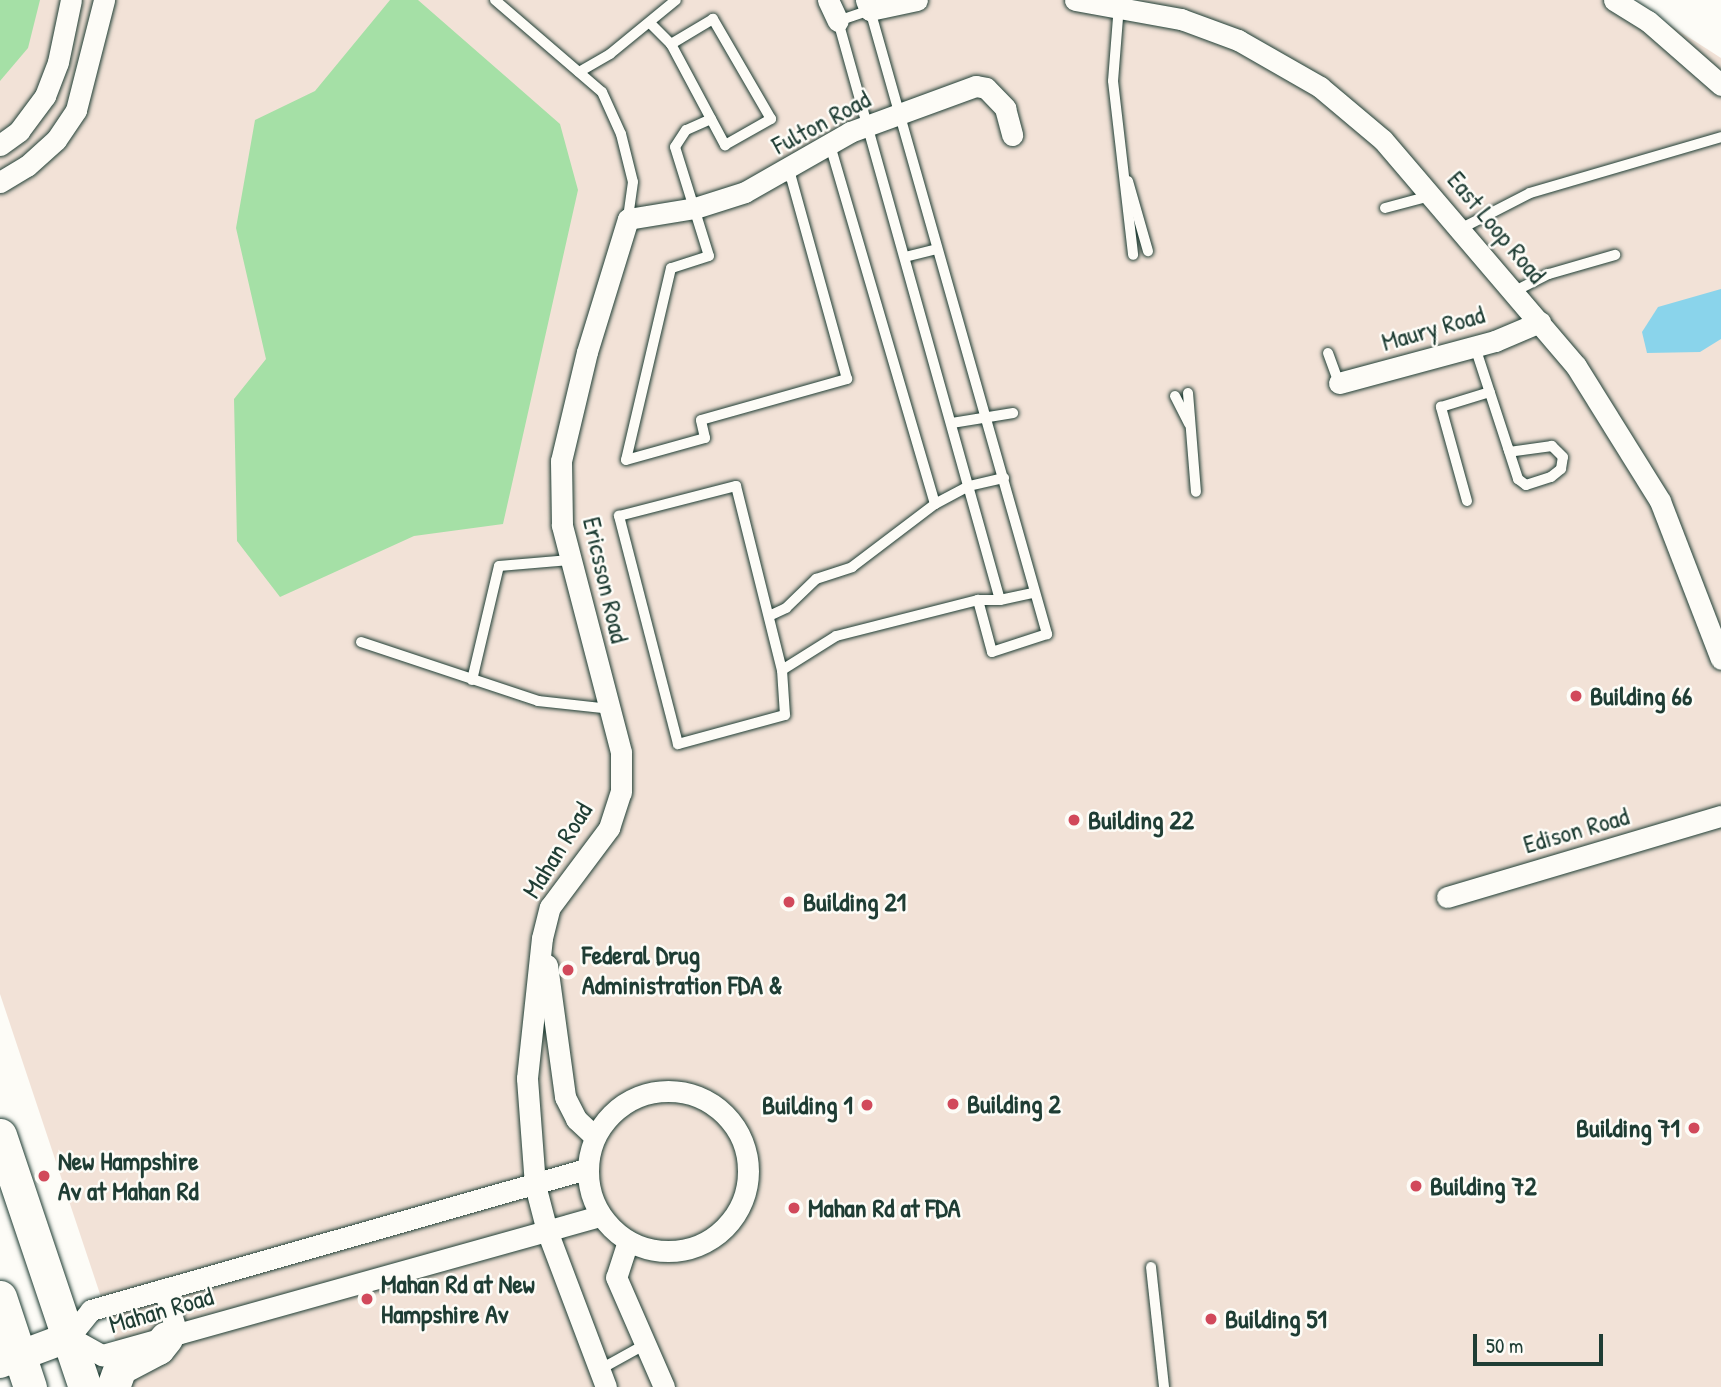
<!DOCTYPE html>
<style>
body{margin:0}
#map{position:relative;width:1721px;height:1387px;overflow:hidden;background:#fdfcf7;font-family:"Patrick Hand",sans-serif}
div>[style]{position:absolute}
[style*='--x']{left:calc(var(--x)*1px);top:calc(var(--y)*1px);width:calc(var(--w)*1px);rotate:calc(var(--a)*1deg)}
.built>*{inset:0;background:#f2e2d7}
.green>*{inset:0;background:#a5e0a6}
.water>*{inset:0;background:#8ad4eb}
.roads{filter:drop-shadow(0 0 2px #1f3d34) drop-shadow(0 0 2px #1f3d34)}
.lane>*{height:10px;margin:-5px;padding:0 5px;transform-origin:5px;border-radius:5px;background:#fdfcf7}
.street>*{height:21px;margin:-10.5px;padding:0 10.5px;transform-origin:10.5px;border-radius:10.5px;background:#fdfcf7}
.street>.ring{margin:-10.5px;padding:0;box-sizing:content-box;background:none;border:21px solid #fdfcf7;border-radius:50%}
.secondary>*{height:30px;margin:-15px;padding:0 15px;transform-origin:15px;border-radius:15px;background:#fdfcf7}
.primary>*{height:33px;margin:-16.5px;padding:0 16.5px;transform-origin:16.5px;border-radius:16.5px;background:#fdfcf7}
.dots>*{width:19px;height:19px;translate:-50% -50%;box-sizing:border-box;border:4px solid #fdfcf7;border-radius:50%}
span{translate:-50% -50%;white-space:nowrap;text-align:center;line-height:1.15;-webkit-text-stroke:5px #fdfcf7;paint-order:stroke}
.street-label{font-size:26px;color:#1f3d34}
.poi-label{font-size:26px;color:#1f3d34;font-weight:700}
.left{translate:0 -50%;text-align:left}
.right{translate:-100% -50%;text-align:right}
.scale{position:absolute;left:1473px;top:1334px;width:130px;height:32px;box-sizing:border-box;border:4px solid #1f3d34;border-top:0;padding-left:9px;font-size:21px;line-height:24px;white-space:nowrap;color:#1f3d34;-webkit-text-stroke:5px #fdfcf7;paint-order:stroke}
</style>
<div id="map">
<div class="built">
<i style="clip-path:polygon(0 0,1631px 0,1721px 58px,1721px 1387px,131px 1387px,0 994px)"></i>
</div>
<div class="green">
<i style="clip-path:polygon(0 0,40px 0,28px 48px,0 81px)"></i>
<i style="clip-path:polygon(390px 0,418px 0,560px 124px,578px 190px,503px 524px,414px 536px,280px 597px,237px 541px,234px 399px,266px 359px,236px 228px,255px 120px,315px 91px)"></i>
</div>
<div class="water">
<i style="clip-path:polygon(1721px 289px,1721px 339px,1700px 352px,1647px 353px,1642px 332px,1658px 307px)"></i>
</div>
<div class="roads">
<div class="lane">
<i style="--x:495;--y:0;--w:141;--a:40.7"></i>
<i style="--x:602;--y:92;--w:46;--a:65.7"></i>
<i style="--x:621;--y:134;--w:49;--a:76"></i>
<i style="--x:633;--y:182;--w:37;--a:98"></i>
<i style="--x:1119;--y:5;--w:76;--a:94.5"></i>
<i style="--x:1113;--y:81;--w:175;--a:83.4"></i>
<i style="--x:870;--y:10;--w:649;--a:74.16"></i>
<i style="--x:1047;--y:634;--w:58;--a:161.9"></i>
<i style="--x:992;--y:652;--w:54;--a:-105.1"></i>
<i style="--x:978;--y:600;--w:22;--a:0"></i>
<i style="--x:1000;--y:600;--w:601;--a:-105.63"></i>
<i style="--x:838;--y:21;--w:34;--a:-19"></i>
<i style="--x:650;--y:23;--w:30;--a:45"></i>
<i style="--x:671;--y:44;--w:115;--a:61.9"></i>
<i style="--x:725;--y:145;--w:53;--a:-29.5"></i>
<i style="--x:771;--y:119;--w:116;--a:-120.1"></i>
<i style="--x:713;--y:19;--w:49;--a:149.2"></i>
<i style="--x:579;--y:72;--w:36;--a:-30"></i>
<i style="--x:610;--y:54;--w:85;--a:-39.3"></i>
<i style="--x:711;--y:119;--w:27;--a:156"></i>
<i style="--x:686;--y:130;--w:20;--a:123"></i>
<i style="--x:675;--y:147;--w:114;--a:72.7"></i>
<i style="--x:709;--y:256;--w:40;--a:162"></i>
<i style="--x:671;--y:268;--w:197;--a:103.2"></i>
<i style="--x:626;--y:460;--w:82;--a:-15.6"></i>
<i style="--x:705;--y:438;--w:18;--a:-103"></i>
<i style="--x:701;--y:420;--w:152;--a:-15.7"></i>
<i style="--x:847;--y:379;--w:210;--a:-105.5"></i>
<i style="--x:791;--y:177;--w:11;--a:-170"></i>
<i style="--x:1128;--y:181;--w:73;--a:74.1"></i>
<i style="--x:1385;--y:208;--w:47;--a:-14.9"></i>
<i style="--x:1462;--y:228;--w:76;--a:-27.2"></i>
<i style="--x:1530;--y:193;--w:199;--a:-16.3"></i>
<i style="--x:905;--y:257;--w:32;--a:-14"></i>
<i style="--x:1515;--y:291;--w:38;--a:-27"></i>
<i style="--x:1549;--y:274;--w:69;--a:-16.1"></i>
<i style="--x:1475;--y:347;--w:106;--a:71.9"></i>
<i style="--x:1508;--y:448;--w:33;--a:72"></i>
<i style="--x:1518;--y:479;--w:10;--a:37"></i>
<i style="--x:1526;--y:485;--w:26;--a:-18"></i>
<i style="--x:1551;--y:477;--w:13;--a:-39"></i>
<i style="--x:1561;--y:469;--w:12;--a:-81"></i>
<i style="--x:1563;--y:457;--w:16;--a:-135"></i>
<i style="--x:1552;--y:446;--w:43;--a:172.1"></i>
<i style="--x:1328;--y:353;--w:32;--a:70"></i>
<i style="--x:1188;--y:393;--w:99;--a:85.4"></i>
<i style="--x:1175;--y:396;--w:31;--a:63"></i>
<i style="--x:952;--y:423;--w:62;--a:-9.3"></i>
<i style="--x:736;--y:486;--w:190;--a:76"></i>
<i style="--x:782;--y:670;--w:45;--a:86.2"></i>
<i style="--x:785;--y:715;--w:111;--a:164.8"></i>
<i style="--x:678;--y:744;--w:236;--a:-104.5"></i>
<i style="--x:619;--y:516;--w:121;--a:-14.4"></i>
<i style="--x:1467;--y:501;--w:98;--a:-105.5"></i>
<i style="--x:1441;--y:407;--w:51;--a:-17"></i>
<i style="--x:935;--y:504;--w:38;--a:-28"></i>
<i style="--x:969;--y:486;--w:36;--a:-13"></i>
<i style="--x:1000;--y:600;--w:35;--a:-12"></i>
<i style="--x:769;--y:616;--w:19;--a:-25"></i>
<i style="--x:786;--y:608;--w:42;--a:-44"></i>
<i style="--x:816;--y:579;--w:38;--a:-18"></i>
<i style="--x:852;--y:567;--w:104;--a:-37.2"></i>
<i style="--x:935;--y:504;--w:375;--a:-106.3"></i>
<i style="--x:361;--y:642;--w:187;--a:18.4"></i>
<i style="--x:538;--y:701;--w:72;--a:6.3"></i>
<i style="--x:782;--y:670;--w:64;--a:-32.2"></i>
<i style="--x:836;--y:636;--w:146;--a:-14.2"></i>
<i style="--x:472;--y:680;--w:117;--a:-76.7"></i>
<i style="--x:499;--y:566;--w:71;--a:-4.8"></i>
<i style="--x:1151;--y:1267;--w:121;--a:83.8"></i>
<i style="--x:599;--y:1370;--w:54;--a:-29"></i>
</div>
<div class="street">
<i style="--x:828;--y:0;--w:23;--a:65"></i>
<i style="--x:866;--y:0;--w:11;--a:68"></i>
<i style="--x:870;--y:10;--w:48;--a:-12"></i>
<i style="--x:1075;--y:0;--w:108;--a:10.2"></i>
<i style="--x:1181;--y:19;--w:61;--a:20.2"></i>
<i style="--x:1238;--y:40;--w:95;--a:29.8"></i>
<i style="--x:1320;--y:87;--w:82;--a:40.1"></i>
<i style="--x:1383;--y:140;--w:297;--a:49.5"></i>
<i style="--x:1576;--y:366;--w:159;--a:58.1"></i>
<i style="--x:1660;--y:501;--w:169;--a:68.9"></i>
<i style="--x:1614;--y:0;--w:40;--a:32"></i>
<i style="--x:1648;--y:21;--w:97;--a:41.2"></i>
<i style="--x:0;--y:145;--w:24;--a:-36"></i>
<i style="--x:19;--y:131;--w:44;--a:-53.4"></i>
<i style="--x:45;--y:96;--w:36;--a:-69"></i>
<i style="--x:58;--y:62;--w:63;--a:-78.2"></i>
<i style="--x:0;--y:182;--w:31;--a:-31"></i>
<i style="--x:27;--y:166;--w:39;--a:-42"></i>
<i style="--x:56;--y:140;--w:36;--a:-56"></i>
<i style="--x:76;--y:110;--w:114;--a:-75.7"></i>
<i style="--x:1339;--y:383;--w:162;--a:-15.1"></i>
<i style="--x:1495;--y:341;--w:49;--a:-22.9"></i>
<i style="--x:1447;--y:897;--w:286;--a:-16.5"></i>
<i style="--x:547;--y:965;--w:133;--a:82.2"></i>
<i style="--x:565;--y:1097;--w:25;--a:63"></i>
<i style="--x:576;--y:1119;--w:26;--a:43"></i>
<i class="ring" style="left:588px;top:1091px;width:139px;height:139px"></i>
<i style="--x:586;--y:1169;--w:515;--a:164.1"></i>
<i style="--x:91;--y:1310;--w:35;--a:129"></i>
<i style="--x:69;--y:1337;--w:38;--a:29"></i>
<i style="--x:102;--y:1355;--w:517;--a:-15.6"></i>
<i style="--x:628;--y:1241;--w:38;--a:108"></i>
<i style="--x:616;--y:1277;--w:120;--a:66.4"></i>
<i style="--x:164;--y:1289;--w:47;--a:73.9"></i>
<i style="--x:606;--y:1387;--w:167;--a:-110.7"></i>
<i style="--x:547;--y:1231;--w:48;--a:-104.6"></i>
<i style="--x:535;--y:1185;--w:107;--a:-94.3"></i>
<i style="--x:527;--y:1078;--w:141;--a:-83.9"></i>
<i style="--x:542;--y:938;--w:32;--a:-76"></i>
<i style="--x:550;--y:907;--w:99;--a:-53.2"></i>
<i style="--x:609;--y:828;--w:38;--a:-72"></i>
<i style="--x:621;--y:792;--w:40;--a:-90"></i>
<i style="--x:621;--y:752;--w:235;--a:-104.6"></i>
<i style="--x:562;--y:525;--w:64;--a:-90.9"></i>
<i style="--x:561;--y:461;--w:112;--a:-76.6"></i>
<i style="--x:587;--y:352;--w:139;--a:-72.9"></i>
<i style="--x:628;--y:219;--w:68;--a:-9.3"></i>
<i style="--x:695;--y:208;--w:52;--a:-17.7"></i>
<i style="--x:745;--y:192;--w:121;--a:-29.7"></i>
<i style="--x:850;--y:132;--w:134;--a:-20.1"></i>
<i style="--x:976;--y:86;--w:10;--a:11"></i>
<i style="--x:986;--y:88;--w:28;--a:46"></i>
<i style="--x:1005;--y:108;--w:28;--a:75"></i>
</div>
<div class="secondary">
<i style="--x:0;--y:1363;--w:74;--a:-20.6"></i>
</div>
<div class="primary">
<i style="--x:0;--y:1135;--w:266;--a:71.4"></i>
<i style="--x:0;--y:1297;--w:95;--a:71.6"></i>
<i style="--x:113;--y:1387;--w:20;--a:-70"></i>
<i style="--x:120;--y:1368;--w:43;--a:-27.8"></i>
<i style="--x:158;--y:1348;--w:13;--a:-51"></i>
</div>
</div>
<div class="dots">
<i style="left:1576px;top:696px;background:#d1495b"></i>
<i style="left:1074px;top:820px;background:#d1495b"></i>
<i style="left:789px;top:902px;background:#d1495b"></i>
<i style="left:568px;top:970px;background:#d1495b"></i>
<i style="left:953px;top:1104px;background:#d1495b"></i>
<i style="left:867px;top:1105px;background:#d1495b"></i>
<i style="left:1694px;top:1128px;background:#d1495b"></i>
<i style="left:44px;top:1176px;background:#d1495b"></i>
<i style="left:1416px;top:1186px;background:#d1495b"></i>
<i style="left:794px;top:1208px;background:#d1495b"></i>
<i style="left:367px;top:1299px;background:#d1495b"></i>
<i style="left:1211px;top:1319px;background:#d1495b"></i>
</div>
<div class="street-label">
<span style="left:821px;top:122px;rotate:-28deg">Fulton Road</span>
<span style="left:1497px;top:227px;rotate:50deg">East Loop Road</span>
<span style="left:1433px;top:328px;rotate:-16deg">Maury Road</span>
<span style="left:606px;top:580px;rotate:77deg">Ericsson Road</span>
<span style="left:1576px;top:830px;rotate:-16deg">Edison Road</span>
<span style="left:557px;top:850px;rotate:-58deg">Mahan Road</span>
<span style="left:161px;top:1310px;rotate:-16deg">Mahan Road</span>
</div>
<div class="poi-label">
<span class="left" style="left:1590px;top:696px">Building 66</span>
<span class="left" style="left:1088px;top:820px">Building 22</span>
<span class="left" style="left:803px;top:902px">Building 21</span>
<span class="left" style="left:582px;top:970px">Federal Drug<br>Administration FDA &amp;</span>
<span class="left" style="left:967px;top:1104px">Building 2</span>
<span class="right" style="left:853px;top:1105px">Building 1</span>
<span class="right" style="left:1680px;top:1128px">Building 71</span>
<span class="left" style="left:58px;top:1176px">New Hampshire<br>Av at Mahan Rd</span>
<span class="left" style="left:1430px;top:1186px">Building 72</span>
<span class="left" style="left:808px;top:1208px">Mahan Rd at FDA</span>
<span class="left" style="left:381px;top:1299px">Mahan Rd at New<br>Hampshire Av</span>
<span class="left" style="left:1225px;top:1319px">Building 51</span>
</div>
<div class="scale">50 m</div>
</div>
